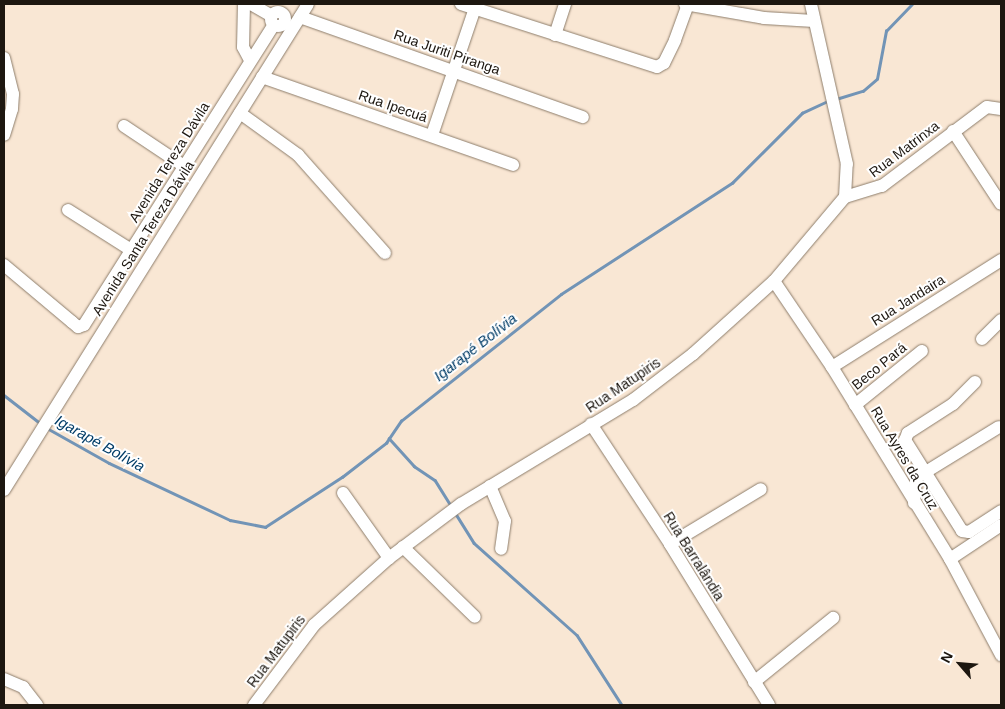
<!DOCTYPE html>
<meta charset="utf-8">
<style>
body{margin:0}
#map{position:relative;width:1005px;height:709px;overflow:hidden;background:#f9e7d4;font-family:Arial,sans-serif}
div>[style]{position:absolute}
[style*='--x']{left:calc(var(--x)*1px);top:calc(var(--y)*1px);width:calc(var(--w)*1px);rotate:calc(var(--a)*1deg)}
.stream>*{height:2.5px;margin:-1.25px;padding:0 1.25px;transform-origin:1.25px;border-radius:1.25px;background:#7294b6}
.roads{filter:drop-shadow(0 0 1px #8d7d6b) drop-shadow(0 0 1px #8d7d6b)}
.minor>*{height:12px;margin:-6px;padding:0 6px;transform-origin:6px;border-radius:6px;background:#fff}
.minor>.ring{margin:-6px;padding:0;box-sizing:content-box;background:none;border:12px solid #fff;border-radius:50%}
span{translate:-50% -50%;white-space:nowrap;text-align:center;line-height:1.15;-webkit-text-stroke:4px #fff;paint-order:stroke}
.street-label{font-size:14px;color:#1d1710}
.water-label{font-size:15px;color:#003c67;font-style:italic}
.frame{position:absolute;inset:0;border:5px solid #1d1710;pointer-events:none}
.north{position:absolute;left:935px;top:639px;width:50px;height:50px;-webkit-text-stroke:4px #fff;paint-order:stroke;rotate:297deg;font-size:14px;font-weight:700;line-height:20px;text-align:center;color:#1d1710}
.north::after{content:'';display:block;margin:auto;width:18px;height:22px;background:#1d1710;clip-path:polygon(50% 0,100% 100%,50% 72%,0 100%)}
</style>
<div id="map">
<div class="stream">
<i style="--x:836;--y:99;--w:28;--a:-17"></i>
<i style="--x:863;--y:91;--w:18;--a:-41"></i>
<i style="--x:877;--y:79;--w:49;--a:-79.4"></i>
<i style="--x:886;--y:31;--w:37;--a:-46"></i>
<i style="--x:4;--y:395;--w:46;--a:37.9"></i>
<i style="--x:47;--y:428;--w:71;--a:29.4"></i>
<i style="--x:109;--y:463;--w:134;--a:25.2"></i>
<i style="--x:230;--y:520;--w:36;--a:11"></i>
<i style="--x:265;--y:527;--w:92;--a:-33"></i>
<i style="--x:342;--y:477;--w:56;--a:-37.7"></i>
<i style="--x:386;--y:443;--w:27;--a:-56"></i>
<i style="--x:401;--y:421;--w:204;--a:-38.4"></i>
<i style="--x:561;--y:294;--w:204;--a:-33"></i>
<i style="--x:732;--y:183;--w:99;--a:-45"></i>
<i style="--x:802;--y:113;--w:29;--a:-25"></i>
<i style="--x:389;--y:438;--w:38;--a:48"></i>
<i style="--x:414;--y:466;--w:25;--a:34"></i>
<i style="--x:435;--y:480;--w:32;--a:58"></i>
<i style="--x:456;--y:514;--w:34;--a:58"></i>
<i style="--x:474;--y:543;--w:138;--a:41.8"></i>
<i style="--x:577;--y:635;--w:83;--a:57.3"></i>
</div>
<div class="roads">
<div class="minor">
<i style="--x:244;--y:4;--w:43;--a:91.3"></i>
<i style="--x:243;--y:47;--w:15;--a:62"></i>
<i style="--x:251;--y:4;--w:24;--a:30"></i>
<i style="--x:461;--y:4;--w:206;--a:17.8"></i>
<i style="--x:657;--y:67;--w:8;--a:-30"></i>
<i style="--x:664;--y:63;--w:25;--a:-64"></i>
<i style="--x:675;--y:40;--w:38;--a:-70"></i>
<i style="--x:685;--y:4;--w:80;--a:10"></i>
<i style="--x:764;--y:18;--w:50;--a:3.4"></i>
<i class="ring" style="left:271px;top:12px;width:2px;height:2px"></i>
<i style="--x:300;--y:17;--w:300;--a:19.5"></i>
<i style="--x:555;--y:35;--w:33;--a:-72"></i>
<i style="--x:4;--y:58;--w:37;--a:76"></i>
<i style="--x:13;--y:94;--w:15;--a:94"></i>
<i style="--x:12;--y:109;--w:27;--a:107"></i>
<i style="--x:262;--y:77;--w:266;--a:19.3"></i>
<i style="--x:240;--y:113;--w:72;--a:35.9"></i>
<i style="--x:298;--y:155;--w:131;--a:48.4"></i>
<i style="--x:124;--y:126;--w:72;--a:33.7"></i>
<i style="--x:953;--y:131;--w:87;--a:56.7"></i>
<i style="--x:432;--y:135;--w:134;--a:-71.3"></i>
<i style="--x:845;--y:197;--w:39;--a:-17"></i>
<i style="--x:882;--y:186;--w:131;--a:-37"></i>
<i style="--x:987;--y:107;--w:14;--a:8"></i>
<i style="--x:68;--y:210;--w:75;--a:32.4"></i>
<i style="--x:4;--y:265;--w:89;--a:40"></i>
<i style="--x:72;--y:322;--w:8;--a:40"></i>
<i style="--x:78;--y:327;--w:6;--a:-18"></i>
<i style="--x:84;--y:325;--w:355;--a:-57.7"></i>
<i style="--x:774;--y:281;--w:104;--a:56"></i>
<i style="--x:832;--y:367;--w:225;--a:58.4"></i>
<i style="--x:950;--y:559;--w:109;--a:62"></i>
<i style="--x:982;--y:339;--w:27;--a:-45"></i>
<i style="--x:832;--y:367;--w:200;--a:-32.3"></i>
<i style="--x:975;--y:382;--w:31;--a:135"></i>
<i style="--x:953;--y:404;--w:54;--a:147.2"></i>
<i style="--x:908;--y:433;--w:8;--a:113"></i>
<i style="--x:905;--y:440;--w:107;--a:57.9"></i>
<i style="--x:962;--y:531;--w:7;--a:8"></i>
<i style="--x:969;--y:532;--w:38;--a:-33"></i>
<i style="--x:855;--y:405;--w:86;--a:-38.9"></i>
<i style="--x:591;--y:424;--w:144;--a:56.6"></i>
<i style="--x:670;--y:544;--w:189;--a:58.4"></i>
<i style="--x:490;--y:486;--w:38;--a:67"></i>
<i style="--x:505;--y:521;--w:28;--a:98"></i>
<i style="--x:4;--y:490;--w:573;--a:-57.97"></i>
<i style="--x:343;--y:493;--w:80;--a:54.7"></i>
<i style="--x:914;--y:503;--w:25;--a:-85"></i>
<i style="--x:916;--y:478;--w:97;--a:-31.6"></i>
<i style="--x:670;--y:544;--w:106;--a:-31.1"></i>
<i style="--x:403;--y:547;--w:100;--a:44.2"></i>
<i style="--x:950;--y:559;--w:61;--a:-33.7"></i>
<i style="--x:4;--y:679;--w:21;--a:23"></i>
<i style="--x:23;--y:687;--w:23;--a:52"></i>
<i style="--x:754;--y:682;--w:102;--a:-39"></i>
<i style="--x:254;--y:705;--w:100;--a:-53.1"></i>
<i style="--x:314;--y:625;--w:101;--a:-41.8"></i>
<i style="--x:389;--y:558;--w:90;--a:-36.9"></i>
<i style="--x:461;--y:504;--w:201;--a:-31.2"></i>
<i style="--x:633;--y:400;--w:76;--a:-37.5"></i>
<i style="--x:693;--y:354;--w:109;--a:-42"></i>
<i style="--x:774;--y:281;--w:110;--a:-49.8"></i>
<i style="--x:845;--y:197;--w:33;--a:-87"></i>
<i style="--x:847;--y:164;--w:164;--a:-102.7"></i>
</div>
</div>
<div class="street-label">
<span style="left:447px;top:52px;rotate:19deg">Rua Juriti Piranga</span>
<span style="left:393px;top:106px;rotate:19deg">Rua Ipecuá</span>
<span style="left:904px;top:149px;rotate:-37deg">Rua Matrinxa</span>
<span style="left:169px;top:162px;rotate:-58deg">Avenida Tereza Dávila</span>
<span style="left:143px;top:238px;rotate:-58deg">Avenida Santa Tereza Dávila</span>
<span style="left:908px;top:300px;rotate:-32deg">Rua Jandaira</span>
<span style="left:879px;top:366px;rotate:-39deg">Beco Pará</span>
<span style="left:623px;top:385px;rotate:-34deg">Rua Matupiris</span>
<span style="left:905px;top:458px;rotate:59deg">Rua Ayres da Cruz</span>
<span style="left:694px;top:556px;rotate:58deg">Rua Barralândia</span>
<span style="left:276px;top:651px;rotate:-53deg">Rua Matupiris</span>
</div>
<div class="water-label">
<span style="left:475px;top:347px;rotate:-38deg">Igarapé Bolívia</span>
<span style="left:100px;top:443px;rotate:29deg">Igarapé Bolívia</span>
</div>
<div class="frame"></div>
<div class="north">N</div>
</div>
